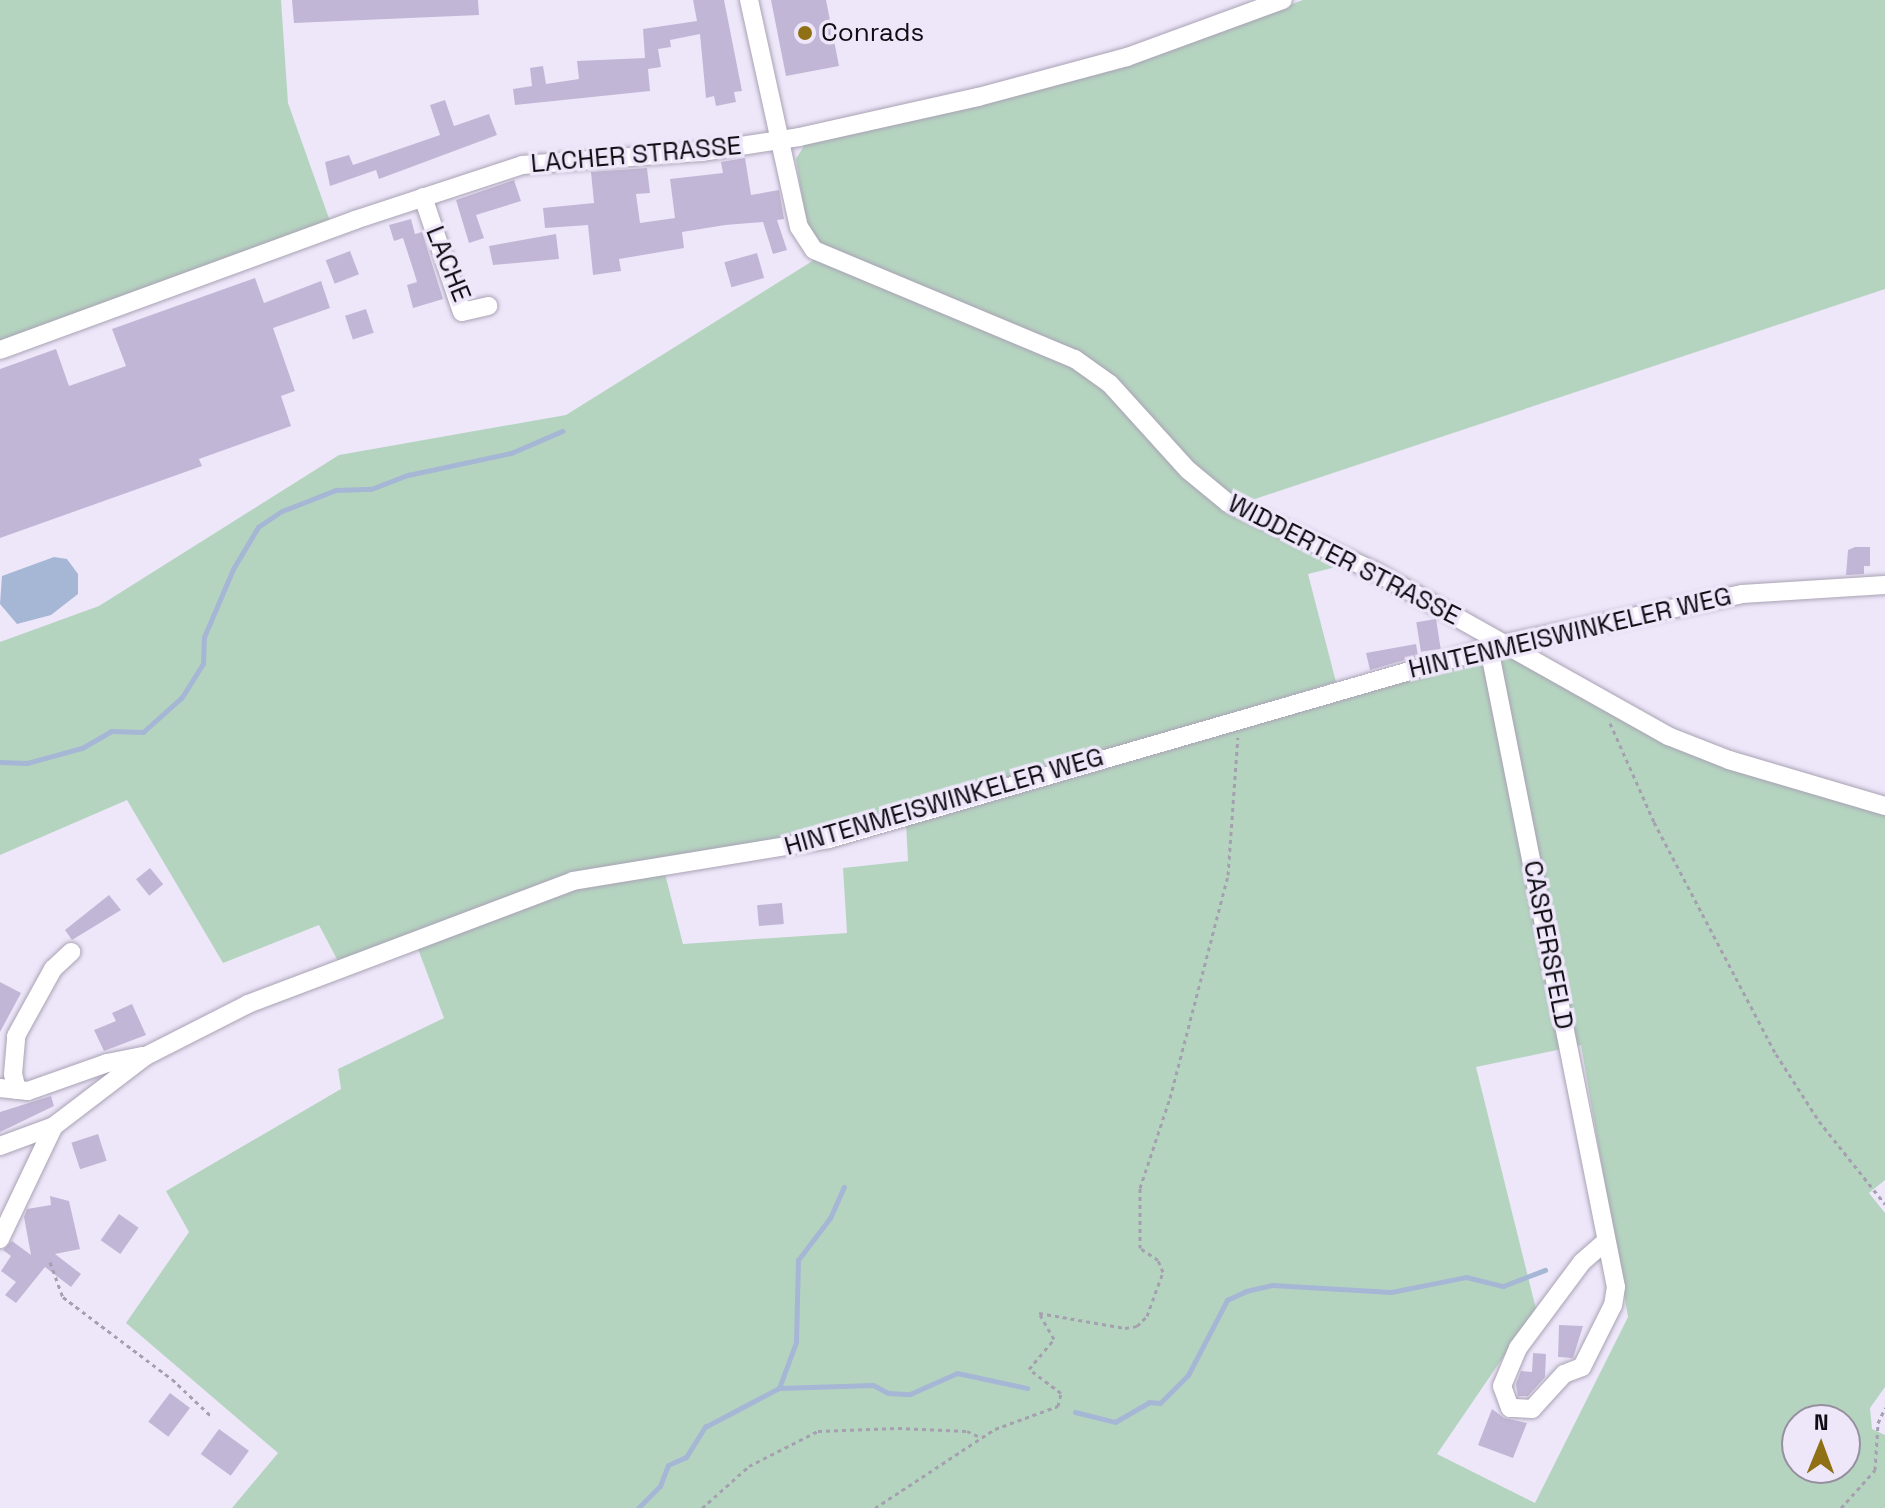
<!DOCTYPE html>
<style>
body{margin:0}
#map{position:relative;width:1885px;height:1508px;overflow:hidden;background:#eee7fa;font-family:"Space Grotesk",sans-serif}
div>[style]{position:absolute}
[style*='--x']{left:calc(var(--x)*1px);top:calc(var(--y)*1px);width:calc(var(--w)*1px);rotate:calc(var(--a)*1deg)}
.green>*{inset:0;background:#b5d4c0}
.water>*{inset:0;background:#a6b7d5}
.stream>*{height:5px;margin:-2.5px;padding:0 2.5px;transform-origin:2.5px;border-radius:2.5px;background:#a6b7d5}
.building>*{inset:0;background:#c2b6d6;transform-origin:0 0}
.path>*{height:3px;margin-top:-1.5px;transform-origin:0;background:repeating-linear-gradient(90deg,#a5a0af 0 4px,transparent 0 8px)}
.roads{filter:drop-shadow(0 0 2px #a9a2b4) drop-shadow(0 0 2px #a9a2b4)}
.minor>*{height:18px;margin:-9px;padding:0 9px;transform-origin:9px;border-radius:9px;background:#fff}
.dots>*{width:22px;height:22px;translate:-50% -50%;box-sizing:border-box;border:4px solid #eee7fa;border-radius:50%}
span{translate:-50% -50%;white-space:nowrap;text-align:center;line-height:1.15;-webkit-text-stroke:7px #eee7fa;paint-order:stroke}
.poi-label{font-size:26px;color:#0f0c13}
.left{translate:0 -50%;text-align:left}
.street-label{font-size:26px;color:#0f0c13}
.north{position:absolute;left:1781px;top:1404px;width:80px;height:80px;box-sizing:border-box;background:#eee7fa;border:2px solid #958f9e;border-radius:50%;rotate:1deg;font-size:22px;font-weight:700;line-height:32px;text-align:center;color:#0f0c13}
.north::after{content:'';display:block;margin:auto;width:28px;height:36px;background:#907015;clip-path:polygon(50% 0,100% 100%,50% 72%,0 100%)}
</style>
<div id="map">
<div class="green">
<i style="clip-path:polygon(0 0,281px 0,288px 103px,331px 224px,0 342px)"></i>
<i style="clip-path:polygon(1303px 0,1885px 0,1885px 289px,1243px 503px,1211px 483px,1113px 377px,818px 242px,806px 223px,796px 159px,805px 144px,1149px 56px)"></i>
<i style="clip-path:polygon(814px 260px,1069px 363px,1094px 379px,1190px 482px,1344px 565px,1308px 574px,1336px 682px,833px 833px,583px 873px,339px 963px,319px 925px,223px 963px,127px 800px,0 855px,0 642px,99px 606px,339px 455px,566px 415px)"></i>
<i style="clip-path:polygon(evenodd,1489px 656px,1511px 656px,1683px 749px,1885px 813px,1885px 1180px,1869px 1193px,1885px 1213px,1885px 1387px,1870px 1408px,1872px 1429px,1885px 1435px,1885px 1508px,232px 1508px,278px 1453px,126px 1323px,189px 1232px,166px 1191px,341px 1089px,338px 1069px,444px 1018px,418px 949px,542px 896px,664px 870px,683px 944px,847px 933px,843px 868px,908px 861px,906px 823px,1489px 656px,1581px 1045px,1628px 1317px,1535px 1503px,1437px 1454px,1536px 1309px,1476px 1067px,1581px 1045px,1489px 656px,1797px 1420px,1845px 1420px,1845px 1468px,1797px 1468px,1797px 1420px)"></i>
</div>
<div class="water">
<i style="clip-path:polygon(54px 557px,67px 559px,78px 574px,78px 594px,51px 615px,17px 624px,0 604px,2px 576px)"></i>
</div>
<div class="stream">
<i style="--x:0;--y:762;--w:27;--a:2"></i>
<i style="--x:27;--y:763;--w:57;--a:-15.3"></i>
<i style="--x:82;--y:748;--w:34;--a:-30"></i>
<i style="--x:111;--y:731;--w:32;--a:2"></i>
<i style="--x:143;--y:732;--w:52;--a:-41.9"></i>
<i style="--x:182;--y:697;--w:40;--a:-58"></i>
<i style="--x:203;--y:663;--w:26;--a:-88"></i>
<i style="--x:204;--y:637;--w:74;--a:-66.9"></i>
<i style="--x:233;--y:569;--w:49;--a:-59.2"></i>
<i style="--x:258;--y:527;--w:29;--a:-34"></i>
<i style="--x:282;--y:511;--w:58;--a:-21.3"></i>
<i style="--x:336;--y:490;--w:35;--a:-2"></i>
<i style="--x:371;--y:489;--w:40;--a:-21"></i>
<i style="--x:408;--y:475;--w:105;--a:-12.1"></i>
<i style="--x:511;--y:453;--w:56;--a:-23.3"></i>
<i style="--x:779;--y:1388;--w:49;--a:-69.7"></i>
<i style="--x:796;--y:1342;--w:82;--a:-88.6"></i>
<i style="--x:798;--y:1260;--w:53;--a:-52.7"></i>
<i style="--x:830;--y:1218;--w:34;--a:-66"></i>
<i style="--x:1075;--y:1412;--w:41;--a:14"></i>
<i style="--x:1115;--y:1422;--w:39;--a:-30"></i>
<i style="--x:1149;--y:1402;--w:11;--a:5"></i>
<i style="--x:1160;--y:1403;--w:40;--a:-45"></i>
<i style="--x:1188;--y:1375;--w:85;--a:-62.5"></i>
<i style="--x:1227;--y:1300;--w:21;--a:-25"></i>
<i style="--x:1246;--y:1291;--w:27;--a:-13"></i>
<i style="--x:1272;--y:1285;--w:119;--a:3.4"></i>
<i style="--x:1391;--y:1292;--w:76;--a:-11.3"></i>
<i style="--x:1466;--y:1277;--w:38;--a:14"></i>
<i style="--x:1503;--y:1286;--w:45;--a:-20.9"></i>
<i style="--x:638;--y:1508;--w:31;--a:-45"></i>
<i style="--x:660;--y:1486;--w:22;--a:-69"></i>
<i style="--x:668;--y:1465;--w:20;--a:-24"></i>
<i style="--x:686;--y:1457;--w:36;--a:-58"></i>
<i style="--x:705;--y:1427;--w:84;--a:-27.8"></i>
<i style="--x:779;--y:1388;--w:94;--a:-1.8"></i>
<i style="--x:873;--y:1385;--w:17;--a:28"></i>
<i style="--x:888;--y:1393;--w:22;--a:3"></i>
<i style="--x:910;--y:1394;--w:51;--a:-24.1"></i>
<i style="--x:957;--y:1373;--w:72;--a:12.1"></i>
</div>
<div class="building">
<i style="clip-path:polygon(292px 0,478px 0,479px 15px,294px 23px)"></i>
<i style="clip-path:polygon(693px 0,724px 0,742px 91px,734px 92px,736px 102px,716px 106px,714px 96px,706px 98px,700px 34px,670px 40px,671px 47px,658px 49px,661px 67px,648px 69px,650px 91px,515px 105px,513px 89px,532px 86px,530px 68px,543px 66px,546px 84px,579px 79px,577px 61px,645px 58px,643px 29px,697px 21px)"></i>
<i style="clip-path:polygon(771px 0,826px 0,839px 66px,786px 76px)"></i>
<i style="clip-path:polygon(445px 100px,454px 126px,489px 114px,497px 135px,379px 179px,376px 170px,330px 186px,325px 162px,349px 155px,353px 165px,440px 135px,430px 105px)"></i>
<i style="clip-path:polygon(745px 158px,751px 195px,779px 190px,784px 219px,777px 220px,787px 250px,773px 254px,763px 222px,725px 225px,682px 232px,684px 248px,619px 259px,621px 271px,593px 275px,588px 225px,545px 228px,543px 208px,594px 203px,591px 172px,647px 168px,650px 193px,636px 194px,640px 223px,675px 218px,670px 179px,723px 173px,721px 162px)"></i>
<i style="clip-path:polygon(514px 180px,521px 201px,476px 215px,484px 238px,469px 243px,456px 200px)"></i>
<i style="clip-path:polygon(411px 219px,415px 234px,422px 232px,443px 299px,413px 308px,407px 285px,417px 282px,414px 272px,403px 238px,394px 241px,389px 225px)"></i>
<i style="clip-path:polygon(556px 234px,559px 259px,493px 265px,489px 246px)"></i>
<i style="left:350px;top:251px;width:25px;height:26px;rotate:69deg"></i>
<i style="left:757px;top:253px;width:26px;height:34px;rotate:74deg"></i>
<i style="clip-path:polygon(255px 278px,264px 303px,321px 281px,330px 308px,273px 328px,295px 391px,281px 396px,291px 426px,199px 459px,202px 466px,0 538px,0 369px,56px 349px,69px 386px,126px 366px,112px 329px)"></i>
<i style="left:366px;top:309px;width:25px;height:22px;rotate:72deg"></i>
<i style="clip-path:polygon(1855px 547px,1870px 547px,1870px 566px,1864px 566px,1864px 574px,1846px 575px,1848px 550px)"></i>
<i style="left:1436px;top:619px;width:30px;height:20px;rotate:81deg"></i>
<i style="clip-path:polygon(1416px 644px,1418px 656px,1370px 670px,1366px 653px)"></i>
<i style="left:150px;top:868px;width:21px;height:18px;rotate:51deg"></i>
<i style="clip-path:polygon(109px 895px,121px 910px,72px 940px,65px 930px)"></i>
<i style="left:782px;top:903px;width:21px;height:25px;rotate:85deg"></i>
<i style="clip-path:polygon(0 982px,21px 993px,0 1032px)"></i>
<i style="clip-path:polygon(132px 1004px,146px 1035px,104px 1051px,94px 1030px,116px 1021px,112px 1013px)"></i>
<i style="clip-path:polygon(51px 1096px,54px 1106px,0 1132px,0 1112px)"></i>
<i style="left:98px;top:1134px;width:28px;height:28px;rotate:72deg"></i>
<i style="clip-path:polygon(50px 1196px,69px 1201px,80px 1249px,55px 1254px,81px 1274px,71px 1287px,45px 1267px,16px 1303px,5px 1295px,16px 1282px,1px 1271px,11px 1256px,3px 1250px,12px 1241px,31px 1255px,24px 1217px,27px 1209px,51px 1205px)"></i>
<i style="left:119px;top:1214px;width:24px;height:32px;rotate:35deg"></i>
<i style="clip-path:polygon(1559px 1325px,1583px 1326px,1573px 1358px,1558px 1357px)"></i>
<i style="clip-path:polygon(1533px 1353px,1546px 1354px,1545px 1377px,1528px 1396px,1518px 1396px,1516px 1384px,1521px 1371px,1532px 1372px)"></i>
<i style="left:170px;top:1393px;width:25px;height:36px;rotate:37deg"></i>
<i style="clip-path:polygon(1492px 1409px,1504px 1418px,1527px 1423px,1513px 1458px,1478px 1445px)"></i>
<i style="left:219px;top:1429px;width:37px;height:31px;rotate:36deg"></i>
</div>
<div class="path">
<i style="--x:1610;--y:723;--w:108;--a:66"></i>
<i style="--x:1654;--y:822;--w:262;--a:62.3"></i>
<i style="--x:1776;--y:1054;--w:80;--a:57.3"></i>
<i style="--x:1819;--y:1121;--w:106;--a:51.5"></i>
<i style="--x:50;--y:1262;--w:37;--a:70"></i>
<i style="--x:63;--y:1297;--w:136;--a:37"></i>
<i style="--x:172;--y:1379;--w:54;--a:43.5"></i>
<i style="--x:702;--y:1508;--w:63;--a:-41.8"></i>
<i style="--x:749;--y:1466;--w:77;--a:-26.9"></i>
<i style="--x:818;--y:1431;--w:80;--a:-2.1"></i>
<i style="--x:898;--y:1428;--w:69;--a:2.5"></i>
<i style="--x:967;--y:1431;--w:14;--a:25"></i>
<i style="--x:875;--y:1508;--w:144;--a:-33.4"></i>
<i style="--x:995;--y:1429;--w:67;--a:-20.1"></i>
<i style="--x:1058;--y:1406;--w:13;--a:-77"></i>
<i style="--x:1061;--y:1393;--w:40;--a:-143"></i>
<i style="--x:1029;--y:1369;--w:39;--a:-50"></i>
<i style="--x:1054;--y:1339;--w:30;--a:-120"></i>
<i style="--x:1039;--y:1313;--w:87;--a:9.9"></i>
<i style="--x:1125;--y:1328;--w:12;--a:-9"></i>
<i style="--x:1137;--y:1326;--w:14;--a:-45"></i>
<i style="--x:1147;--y:1316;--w:47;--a:-70"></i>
<i style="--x:1163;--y:1272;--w:13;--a:-113"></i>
<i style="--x:1158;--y:1260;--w:22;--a:-146"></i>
<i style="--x:1140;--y:1248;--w:60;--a:-90"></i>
<i style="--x:1140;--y:1188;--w:95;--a:-71.6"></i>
<i style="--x:1170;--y:1098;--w:230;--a:-75.4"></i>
<i style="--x:1228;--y:875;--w:138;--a:-85.9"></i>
<i style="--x:1841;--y:1508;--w:51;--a:-48.2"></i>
<i style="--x:1875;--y:1470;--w:47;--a:-86.3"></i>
<i style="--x:1878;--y:1423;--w:17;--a:-65"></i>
</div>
<div class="roads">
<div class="minor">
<i style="--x:749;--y:0;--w:232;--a:77.6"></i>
<i style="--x:799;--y:227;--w:27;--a:57"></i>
<i style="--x:814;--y:250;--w:283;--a:22.7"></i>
<i style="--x:1075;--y:359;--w:43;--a:35.5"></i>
<i style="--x:1110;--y:384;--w:116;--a:47.8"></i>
<i style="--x:1188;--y:470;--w:52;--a:39.5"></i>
<i style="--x:1228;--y:503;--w:163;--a:25"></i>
<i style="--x:1376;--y:572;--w:335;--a:29.3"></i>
<i style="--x:1668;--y:736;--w:66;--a:21.5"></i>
<i style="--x:1729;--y:760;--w:163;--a:16.4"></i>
<i style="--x:423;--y:197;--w:121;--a:71.3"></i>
<i style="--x:462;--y:312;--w:27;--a:-13"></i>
<i style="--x:0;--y:350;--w:378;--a:-20.1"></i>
<i style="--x:355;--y:220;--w:176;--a:-18.2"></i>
<i style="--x:522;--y:165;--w:179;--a:-4.2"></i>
<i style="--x:701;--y:152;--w:99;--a:-8.7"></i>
<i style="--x:799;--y:137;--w:183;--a:-12.6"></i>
<i style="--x:978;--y:97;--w:154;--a:-15"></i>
<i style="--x:1127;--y:57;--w:166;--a:-20.1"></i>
<i style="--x:1489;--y:648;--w:651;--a:78.76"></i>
<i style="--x:1616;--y:1287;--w:18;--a:99"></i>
<i style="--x:1613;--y:1305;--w:69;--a:116.6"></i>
<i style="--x:1582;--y:1367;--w:19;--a:159"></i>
<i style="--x:1564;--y:1374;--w:47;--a:132.4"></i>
<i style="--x:1532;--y:1409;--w:22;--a:-177"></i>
<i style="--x:1510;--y:1408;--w:23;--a:-110"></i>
<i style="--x:1502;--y:1386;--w:41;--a:-67.2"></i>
<i style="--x:1518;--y:1348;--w:107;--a:-53.3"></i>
<i style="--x:1582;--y:1262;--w:30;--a:-41"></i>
<i style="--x:0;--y:1088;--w:28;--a:6"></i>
<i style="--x:28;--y:1091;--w:84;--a:-19.5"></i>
<i style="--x:107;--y:1063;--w:37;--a:-11"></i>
<i style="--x:17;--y:1090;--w:16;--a:-104"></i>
<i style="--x:13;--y:1074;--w:38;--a:-85"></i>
<i style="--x:16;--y:1036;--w:77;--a:-61.1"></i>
<i style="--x:53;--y:969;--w:25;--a:-43"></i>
<i style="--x:0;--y:1146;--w:58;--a:-20.3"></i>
<i style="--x:54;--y:1126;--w:116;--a:-37.3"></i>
<i style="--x:146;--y:1056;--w:114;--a:-27"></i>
<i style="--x:248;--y:1004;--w:347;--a:-20.7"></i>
<i style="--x:573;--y:881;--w:259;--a:-9.3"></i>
<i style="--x:829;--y:839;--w:702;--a:-16.14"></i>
<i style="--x:1503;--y:644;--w:244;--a:-11.8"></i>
<i style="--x:1742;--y:594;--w:143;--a:-3.6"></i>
<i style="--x:0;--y:1239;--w:125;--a:-64.5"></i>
</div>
</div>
<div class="dots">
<i style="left:805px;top:33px;background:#907015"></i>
</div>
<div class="poi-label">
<span class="left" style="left:821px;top:33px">Conrads</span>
</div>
<div class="street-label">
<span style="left:636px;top:155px;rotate:-5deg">LACHER STRASSE</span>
<span style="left:448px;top:264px;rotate:68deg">LACHE</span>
<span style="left:1344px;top:560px;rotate:27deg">WIDDERTER STRASSE</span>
<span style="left:1570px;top:633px;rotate:-13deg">HINTENMEISWINKELER WEG</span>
<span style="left:944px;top:802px;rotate:-16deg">HINTENMEISWINKELER WEG</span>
<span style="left:1548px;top:945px;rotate:79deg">CASPERSFELD</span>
</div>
<div class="north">N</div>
</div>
